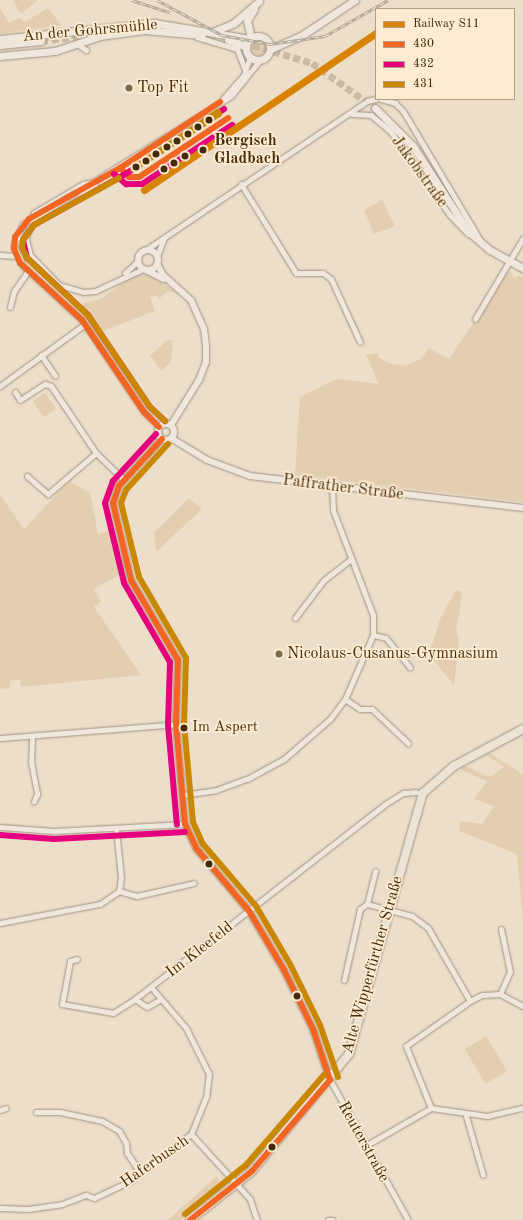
<!DOCTYPE html>
<meta charset="utf-8">
<style>
body{margin:0}
#map{position:relative;width:523px;height:1220px;overflow:hidden;background:#eddec9;font-family:"Old Standard TT",serif}
div>[style]{position:absolute}
[style*='--x']{left:calc(var(--x)*1px);top:calc(var(--y)*1px);width:calc(var(--w)*1px);rotate:calc(var(--a)*1deg)}
.green>*{inset:0;background:#e4ceb0;transform-origin:0 0}
.round{border-radius:50%}
.secondary-tunnel>*{height:7px;margin-top:-3.5px;transform-origin:0;background:repeating-linear-gradient(90deg,#cbbaa3 0 7px,transparent 0 10.5px)}
.roads{filter:drop-shadow(0 0 1px #9f9383) drop-shadow(0 0 1px #9f9383)}
.minor>*{height:5px;margin:-2.5px;padding:0 2.5px;transform-origin:2.5px;border-radius:2.5px;background:#efe7dd}
.tertiary>*{height:6px;margin:-3px;padding:0 3px;transform-origin:3px;border-radius:3px;background:#efe7dd}
.tertiary>.ring{margin:-3px;padding:0;box-sizing:content-box;background:none;border:6px solid #efe7dd;border-radius:50%}
.secondary>*{height:7px;margin:-3.5px;padding:0 3.5px;transform-origin:3.5px;border-radius:3.5px;background:#efe7dd}
.secondary>.ring{margin:-3.5px;padding:0;box-sizing:content-box;background:none;border:7px solid #efe7dd;border-radius:50%}
.primary>*{height:8px;margin:-4px;padding:0 4px;transform-origin:4px;border-radius:4px;background:#ece3d7}
.rail>*{height:3px;margin-top:-1.5px;transform-origin:0;background:repeating-linear-gradient(90deg,#fdebd2 0 4.5px,#aea69a 0 9px);box-sizing:border-box;border-block:1px solid #aea69a}
.bridges{filter:drop-shadow(0 0 1px #9f9383) drop-shadow(0 0 1px #9f9383)}
.minor-bridge>*{height:5px;margin:-2.5px;padding:0 2.5px;transform-origin:2.5px;border-radius:2.5px;background:#efe7dd}
.bus-1>*{height:6px;margin:-3px;padding:0 3px;transform-origin:3px;border-radius:3px;background:#f26522}
.bus-2>*{height:6px;margin:-3px;padding:0 3px;transform-origin:3px;border-radius:3px;background:#e5007d}
.bus-3>*{height:6px;margin:-3px;padding:0 3px;transform-origin:3px;border-radius:3px;background:#ca8702}
.rail-1>*{height:7px;margin:-3.5px;padding:0 3.5px;transform-origin:3.5px;border-radius:3.5px;background:#d98302}
.dots>*{width:11px;height:11px;translate:-50% -50%;box-sizing:border-box;border:2px solid #fdebd2;border-radius:50%}
span{translate:-50% -50%;white-space:nowrap;text-align:center;line-height:1.15;-webkit-text-stroke:3.5px #fdebd2;paint-order:stroke}
.bus-label{font-size:15px;color:#452b0a}
.left{translate:0 -50%;text-align:left}
.street-label{font-size:16px;color:#452b0a}
.poi-label{font-size:16px;color:#452b0a}
.stop-label{font-size:16px;color:#452b0a;font-weight:700}
.legend{position:absolute;left:375px;top:8px;width:140px;height:92px;box-sizing:border-box;background:#fdebd2;border:1px solid #b39e82;margin:0;padding:5px 7px;list-style:none;font-size:12px;color:#452b0a}
.legend li{display:flex;align-items:center;gap:8px;height:20px}
.legend b{width:20px;border:1px solid #b39e82}
</style>
<div id="map">
<div class="green">
<i style="clip-path:polygon(13px 0,37px 0,37px 1px,21px 14px)"></i>
<i style="clip-path:polygon(0 8px,9px 23px,19px 18px,25px 22px,48px 8px,61px 25px,0 34px)"></i>
<i class="round" style="left:251px;top:40px;width:16px;height:16px"></i>
<i style="clip-path:polygon(382px 200px,395px 226px,374px 234px,364px 210px)"></i>
<i style="clip-path:polygon(509px 270px,515px 279px,518px 275px,523px 277px,523px 502px,295px 475px,300px 397px,337px 379px,379px 384px,366px 355px,378px 353px,378px 357px,392px 364px,404px 366px,421px 359px,429px 348px,449px 359px)"></i>
<i style="clip-path:polygon(138px 273px,154px 277px,180px 295px,168px 291px,159px 299px,157px 295px,150px 297px,155px 311px,98px 333px,81px 308px,84px 303px,99px 300px)"></i>
<i style="clip-path:polygon(167px 340px,173px 341px,171px 362px,161px 371px,150px 356px)"></i>
<i style="left:45px;top:393px;width:19px;height:15px;rotate:55deg"></i>
<i style="clip-path:polygon(69px 481px,90px 493px,98px 534px,114px 530px,125px 571px,94px 589px,101px 602px,94px 607px,141px 675px,21px 687px,20px 679px,10px 681px,10px 688px,0 689px,0 495px,24px 529px)"></i>
<i style="clip-path:polygon(189px 498px,202px 509px,156px 552px,154px 533px)"></i>
<i style="clip-path:polygon(456px 590px,461px 592px,462px 597px,456px 630px,459px 640px,454px 685px,429px 655px,440px 619px)"></i>
<i style="clip-path:polygon(489px 753px,523px 774px,523px 920px,517px 854px,459px 831px,460px 821px,482px 824px,494px 806px,474px 799px,487px 781px,460px 769px,465px 766px,490px 777px,504px 767px,485px 754px)"></i>
<i style="left:486px;top:1036px;width:41px;height:25px;rotate:59deg"></i>
<i style="clip-path:polygon(217px 1176px,220px 1183px,218px 1190px,181px 1220px,168px 1220px)"></i>
</div>
<div class="secondary-tunnel">
<i style="--x:233;--y:39;--w:83;--a:16.9"></i>
<i style="--x:312;--y:63;--w:77;--a:35.5"></i>
<i style="--x:41;--y:41;--w:62;--a:-7.5"></i>
</div>
<div class="roads">
<div class="minor">
<i style="--x:197;--y:37;--w:42;--a:16.7"></i>
<i style="--x:237;--y:49;--w:25;--a:69"></i>
<i style="--x:77;--y:44;--w:11;--a:34"></i>
<i style="--x:381;--y:99;--w:15;--a:16"></i>
<i style="--x:395;--y:103;--w:11;--a:45"></i>
<i style="--x:403;--y:111;--w:147;--a:59.2"></i>
<i style="--x:222;--y:100;--w:33;--a:-49"></i>
<i style="--x:244;--y:75;--w:19;--a:-72"></i>
<i style="--x:352;--y:114;--w:19;--a:3"></i>
<i style="--x:371;--y:115;--w:26;--a:40"></i>
<i style="--x:391;--y:132;--w:100;--a:54.7"></i>
<i style="--x:449;--y:214;--w:28;--a:46"></i>
<i style="--x:93;--y:182;--w:10;--a:169"></i>
<i style="--x:83;--y:184;--w:57;--a:149.4"></i>
<i style="--x:34;--y:213;--w:26;--a:108"></i>
<i style="--x:26;--y:238;--w:17;--a:77"></i>
<i style="--x:30;--y:255;--w:42;--a:46"></i>
<i style="--x:59;--y:285;--w:25;--a:16"></i>
<i style="--x:83;--y:292;--w:12;--a:-5"></i>
<i style="--x:95;--y:291;--w:53;--a:-24.6"></i>
<i style="--x:241;--y:184;--w:105;--a:58.3"></i>
<i style="--x:296;--y:273;--w:27;--a:0"></i>
<i style="--x:323;--y:273;--w:10;--a:37"></i>
<i style="--x:331;--y:279;--w:69;--a:65.3"></i>
<i style="--x:75;--y:193;--w:184;--a:-31.9"></i>
<i style="--x:231;--y:96;--w:46;--a:-51.1"></i>
<i style="--x:29;--y:225;--w:77;--a:-30.6"></i>
<i style="--x:14;--y:246;--w:22;--a:66"></i>
<i style="--x:23;--y:266;--w:80;--a:42.5"></i>
<i style="--x:82;--y:320;--w:111;--a:56"></i>
<i style="--x:144;--y:412;--w:21;--a:45"></i>
<i style="--x:144;--y:251;--w:269;--a:-33.9"></i>
<i style="--x:367;--y:101;--w:9;--a:-13"></i>
<i style="--x:0;--y:255;--w:16;--a:4"></i>
<i style="--x:157;--y:256;--w:19;--a:-69"></i>
<i style="--x:125;--y:273;--w:18;--a:-43"></i>
<i style="--x:10;--y:307;--w:16;--a:-76"></i>
<i style="--x:14;--y:291;--w:24;--a:-55"></i>
<i style="--x:475;--y:319;--w:94;--a:-59.3"></i>
<i style="--x:41;--y:355;--w:25;--a:56"></i>
<i style="--x:0;--y:386;--w:105;--a:-36.1"></i>
<i style="--x:15;--y:392;--w:9;--a:58"></i>
<i style="--x:20;--y:400;--w:30;--a:-33"></i>
<i style="--x:45;--y:384;--w:6;--a:18"></i>
<i style="--x:51;--y:386;--w:81;--a:56.1"></i>
<i style="--x:27;--y:476;--w:28;--a:41"></i>
<i style="--x:48;--y:494;--w:63;--a:-40.5"></i>
<i style="--x:96;--y:453;--w:39;--a:44"></i>
<i style="--x:295;--y:618;--w:48;--a:-52.7"></i>
<i style="--x:324;--y:580;--w:33;--a:-38"></i>
<i style="--x:373;--y:635;--w:13;--a:13"></i>
<i style="--x:386;--y:638;--w:38;--a:51"></i>
<i style="--x:345;--y:699;--w:18;--a:34"></i>
<i style="--x:360;--y:709;--w:12;--a:0"></i>
<i style="--x:372;--y:709;--w:50;--a:43.4"></i>
<i style="--x:32;--y:737;--w:25;--a:92"></i>
<i style="--x:31;--y:762;--w:33;--a:79"></i>
<i style="--x:37;--y:794;--w:8;--a:113"></i>
<i style="--x:0;--y:738;--w:177;--a:-4.5"></i>
<i style="--x:182;--y:795;--w:34;--a:-8"></i>
<i style="--x:216;--y:790;--w:33;--a:-20"></i>
<i style="--x:247;--y:779;--w:42;--a:-28.4"></i>
<i style="--x:284;--y:759;--w:61;--a:-41"></i>
<i style="--x:330;--y:719;--w:25;--a:-53"></i>
<i style="--x:345;--y:699;--w:70;--a:-66.4"></i>
<i style="--x:373;--y:635;--w:20;--a:-90"></i>
<i style="--x:373;--y:615;--w:112;--a:-110.9"></i>
<i style="--x:333;--y:510;--w:23;--a:-92"></i>
<i style="--x:0;--y:827;--w:54;--a:4.2"></i>
<i style="--x:54;--y:831;--w:131;--a:-3.1"></i>
<i style="--x:116;--y:829;--w:48;--a:84.1"></i>
<i style="--x:121;--y:877;--w:14;--a:98"></i>
<i style="--x:0;--y:923;--w:102;--a:-10.8"></i>
<i style="--x:100;--y:904;--w:23;--a:-34"></i>
<i style="--x:119;--y:891;--w:19;--a:16"></i>
<i style="--x:137;--y:896;--w:58;--a:-12.8"></i>
<i style="--x:77;--y:959;--w:7;--a:164"></i>
<i style="--x:70;--y:961;--w:44;--a:100.5"></i>
<i style="--x:62;--y:1004;--w:52;--a:10"></i>
<i style="--x:113;--y:1013;--w:26;--a:-32"></i>
<i style="--x:135;--y:999;--w:14;--a:34"></i>
<i style="--x:147;--y:1007;--w:16;--a:-30"></i>
<i style="--x:344;--y:980;--w:73;--a:-77.3"></i>
<i style="--x:360;--y:909;--w:9;--a:-36"></i>
<i style="--x:367;--y:904;--w:34;--a:-76"></i>
<i style="--x:151;--y:987;--w:54;--a:49.5"></i>
<i style="--x:186;--y:1028;--w:51;--a:63.4"></i>
<i style="--x:209;--y:1074;--w:23;--a:97"></i>
<i style="--x:206;--y:1097;--w:40;--a:112"></i>
<i style="--x:500;--y:994;--w:24;--a:-66"></i>
<i style="--x:510;--y:972;--w:44;--a:-101.8"></i>
<i style="--x:135;--y:999;--w:319;--a:-37.9"></i>
<i style="--x:387;--y:803;--w:19;--a:-32"></i>
<i style="--x:403;--y:793;--w:13;--a:-4"></i>
<i style="--x:470;--y:1001;--w:13;--a:-27"></i>
<i style="--x:482;--y:995;--w:18;--a:-3"></i>
<i style="--x:500;--y:994;--w:26;--a:28"></i>
<i style="--x:330;--y:1080;--w:160;--a:60.9"></i>
<i style="--x:431;--y:1108;--w:57;--a:8.1"></i>
<i style="--x:487;--y:1116;--w:37;--a:-13"></i>
<i style="--x:0;--y:1110;--w:6;--a:-18"></i>
<i style="--x:36;--y:1112;--w:24;--a:0"></i>
<i style="--x:60;--y:1112;--w:43;--a:12.1"></i>
<i style="--x:102;--y:1121;--w:20;--a:30"></i>
<i style="--x:119;--y:1131;--w:14;--a:60"></i>
<i style="--x:126;--y:1143;--w:10;--a:84"></i>
<i style="--x:127;--y:1153;--w:22;--a:56"></i>
<i style="--x:466;--y:1116;--w:61;--a:73.9"></i>
<i style="--x:365;--y:1146;--w:76;--a:-29.9"></i>
<i style="--x:431;--y:1108;--w:67;--a:-112"></i>
<i style="--x:406;--y:1046;--w:78;--a:-35.1"></i>
<i style="--x:470;--y:1001;--w:84;--a:-119.9"></i>
<i style="--x:428;--y:928;--w:20;--a:-143"></i>
<i style="--x:412;--y:916;--w:47;--a:-165.1"></i>
<i style="--x:0;--y:1208;--w:28;--a:2"></i>
<i style="--x:28;--y:1209;--w:34;--a:-8"></i>
<i style="--x:62;--y:1204;--w:26;--a:-21"></i>
<i style="--x:86;--y:1195;--w:9;--a:21"></i>
<i style="--x:94;--y:1198;--w:40;--a:-25"></i>
<i style="--x:130;--y:1181;--w:77;--a:-37.6"></i>
<i style="--x:191;--y:1134;--w:88;--a:47.8"></i>
<i style="--x:250;--y:1199;--w:22;--a:72"></i>
<i style="--x:328;--y:1220;--w:4;--a:0"></i>
</div>
<div class="tertiary">
<i class="ring" style="left:138px;top:250px;width:14px;height:14px"></i>
<i style="--x:157;--y:264;--w:13;--a:61"></i>
<i style="--x:163;--y:275;--w:38;--a:42"></i>
<i style="--x:191;--y:300;--w:32;--a:66"></i>
<i style="--x:204;--y:329;--w:16;--a:83"></i>
<i style="--x:206;--y:345;--w:17;--a:90"></i>
<i style="--x:206;--y:362;--w:19;--a:111"></i>
<i style="--x:199;--y:380;--w:53;--a:121.9"></i>
<i style="--x:146;--y:270;--w:20;--a:27"></i>
<i class="ring" style="left:158px;top:424px;width:10px;height:10px"></i>
<i style="--x:171;--y:438;--w:42;--a:31.4"></i>
<i style="--x:207;--y:460;--w:46;--a:20.4"></i>
<i style="--x:250;--y:476;--w:275;--a:6.7"></i>
<i style="--x:162;--y:439;--w:64;--a:132.5"></i>
<i style="--x:119;--y:486;--w:18;--a:109"></i>
<i style="--x:113;--y:503;--w:79;--a:76.8"></i>
<i style="--x:131;--y:580;--w:93;--a:59.6"></i>
<i style="--x:178;--y:660;--w:64;--a:91.8"></i>
<i style="--x:176;--y:724;--w:100;--a:84.9"></i>
<i style="--x:185;--y:824;--w:26;--a:65"></i>
<i style="--x:196;--y:848;--w:82;--a:49.9"></i>
<i style="--x:249;--y:911;--w:69;--a:59.3"></i>
<i style="--x:284;--y:970;--w:66;--a:63.8"></i>
<i style="--x:313;--y:1029;--w:54;--a:71.6"></i>
</div>
<div class="secondary">
<i style="--x:213;--y:32;--w:23;--a:-23"></i>
<i style="--x:234;--y:23;--w:33;--a:-41"></i>
<i class="ring" style="left:246px;top:36px;width:17px;height:17px"></i>
<i style="--x:251;--y:38;--w:17;--a:-103"></i>
<i style="--x:247;--y:21;--w:14;--a:-60"></i>
<i style="--x:0;--y:39;--w:155;--a:-5.9"></i>
<i style="--x:154;--y:23;--w:97;--a:9.5"></i>
<i style="--x:228;--y:40;--w:19;--a:21"></i>
<i style="--x:0;--y:45;--w:41;--a:-5.6"></i>
<i style="--x:271;--y:49;--w:36;--a:-24"></i>
<i style="--x:304;--y:34;--w:61;--a:-33.7"></i>
<i style="--x:0;--y:56;--w:55;--a:-5.2"></i>
<i style="--x:55;--y:51;--w:47;--a:-18.4"></i>
<i style="--x:100;--y:36;--w:44;--a:-7.8"></i>
<i style="--x:144;--y:30;--w:58;--a:4.9"></i>
<i style="--x:375;--y:108;--w:54;--a:45"></i>
<i style="--x:413;--y:146;--w:101;--a:57.1"></i>
<i style="--x:468;--y:231;--w:29;--a:41"></i>
<i style="--x:490;--y:250;--w:38;--a:29"></i>
</div>
<div class="primary">
<i style="--x:190;--y:1220;--w:79;--a:-38.3"></i>
<i style="--x:252;--y:1171;--w:152;--a:-50.3"></i>
<i style="--x:349;--y:1054;--w:271;--a:-74.2"></i>
<i style="--x:423;--y:793;--w:41;--a:-41.1"></i>
<i style="--x:454;--y:766;--w:78;--a:-28.2"></i>
</div>
</div>
<div class="rail">
<i style="--x:132;--y:0;--w:40;--a:18"></i>
<i style="--x:157;--y:0;--w:74;--a:28.3"></i>
<i style="--x:222;--y:35;--w:49;--a:10.6"></i>
<i style="--x:270;--y:44;--w:56;--a:-8.3"></i>
<i style="--x:325;--y:36;--w:73;--a:-29.7"></i>
</div>
<div class="bridges">
<div class="minor-bridge">
<i style="--x:14;--y:246;--w:22;--a:-69"></i>
<i style="--x:22;--y:225;--w:62;--a:-31.1"></i>
</div>
</div>
<div class="bus-1">
<i style="--x:120;--y:168;--w:13;--a:45"></i>
<i style="--x:129;--y:177;--w:10;--a:0"></i>
<i style="--x:139;--y:177;--w:107;--a:-33.5"></i>
<i style="--x:159;--y:427;--w:21;--a:-135"></i>
<i style="--x:144;--y:412;--w:111;--a:-124"></i>
<i style="--x:82;--y:320;--w:84;--a:-137.4"></i>
<i style="--x:20;--y:263;--w:15;--a:-113"></i>
<i style="--x:14;--y:249;--w:12;--a:-85"></i>
<i style="--x:15;--y:237;--w:23;--a:-52"></i>
<i style="--x:29;--y:219;--w:104;--a:-29.3"></i>
<i style="--x:120;--y:168;--w:120;--a:-33.4"></i>
<i style="--x:162;--y:439;--w:64;--a:132.5"></i>
<i style="--x:119;--y:486;--w:18;--a:109"></i>
<i style="--x:113;--y:503;--w:79;--a:76.8"></i>
<i style="--x:131;--y:580;--w:93;--a:59.6"></i>
<i style="--x:178;--y:660;--w:64;--a:91.8"></i>
<i style="--x:176;--y:724;--w:100;--a:84.9"></i>
<i style="--x:185;--y:824;--w:26;--a:65"></i>
<i style="--x:196;--y:848;--w:82;--a:49.9"></i>
<i style="--x:249;--y:911;--w:69;--a:59.3"></i>
<i style="--x:284;--y:970;--w:66;--a:63.8"></i>
<i style="--x:313;--y:1029;--w:54;--a:71.6"></i>
<i style="--x:190;--y:1220;--w:79;--a:-38.3"></i>
<i style="--x:252;--y:1171;--w:120;--a:-49.4"></i>
</div>
<div class="bus-2">
<i style="--x:114;--y:174;--w:16;--a:40"></i>
<i style="--x:126;--y:184;--w:16;--a:0"></i>
<i style="--x:142;--y:184;--w:108;--a:-33.2"></i>
<i style="--x:165;--y:421;--w:21;--a:-137"></i>
<i style="--x:150;--y:407;--w:111;--a:-124"></i>
<i style="--x:88;--y:315;--w:83;--a:-136.9"></i>
<i style="--x:27;--y:258;--w:18;--a:-103"></i>
<i style="--x:23;--y:240;--w:19;--a:-54"></i>
<i style="--x:34;--y:225;--w:103;--a:-29.1"></i>
<i style="--x:124;--y:175;--w:120;--a:-33.4"></i>
<i style="--x:156;--y:434;--w:64;--a:132.5"></i>
<i style="--x:113;--y:481;--w:23;--a:110"></i>
<i style="--x:105;--y:503;--w:82;--a:76.6"></i>
<i style="--x:124;--y:583;--w:91;--a:59.8"></i>
<i style="--x:170;--y:662;--w:63;--a:91.8"></i>
<i style="--x:168;--y:725;--w:100;--a:84.9"></i>
<i style="--x:0;--y:835;--w:54;--a:4.2"></i>
<i style="--x:54;--y:839;--w:131;--a:-3.1"></i>
</div>
<div class="bus-3">
<i style="--x:218;--y:112;--w:2;--a:63"></i>
<i style="--x:219;--y:114;--w:102;--a:147.4"></i>
<i style="--x:133;--y:169;--w:93;--a:-34"></i>
<i style="--x:210;--y:117;--w:9;--a:-32"></i>
<i style="--x:119;--y:178;--w:97;--a:151.1"></i>
<i style="--x:34;--y:225;--w:19;--a:126"></i>
<i style="--x:23;--y:240;--w:8;--a:97"></i>
<i style="--x:22;--y:248;--w:11;--a:63"></i>
<i style="--x:27;--y:258;--w:83;--a:43.1"></i>
<i style="--x:88;--y:315;--w:111;--a:56"></i>
<i style="--x:150;--y:407;--w:21;--a:43"></i>
<i style="--x:168;--y:444;--w:62;--a:132.4"></i>
<i style="--x:126;--y:490;--w:14;--a:111"></i>
<i style="--x:121;--y:503;--w:76;--a:76.3"></i>
<i style="--x:139;--y:577;--w:94;--a:59.9"></i>
<i style="--x:186;--y:658;--w:66;--a:91.7"></i>
<i style="--x:184;--y:724;--w:98;--a:84.8"></i>
<i style="--x:193;--y:822;--w:24;--a:66"></i>
<i style="--x:203;--y:844;--w:82;--a:49.5"></i>
<i style="--x:256;--y:906;--w:69;--a:59.7"></i>
<i style="--x:291;--y:966;--w:66;--a:63.8"></i>
<i style="--x:320;--y:1025;--w:55;--a:70.9"></i>
<i style="--x:185;--y:1214;--w:78;--a:-38.8"></i>
<i style="--x:246;--y:1165;--w:119;--a:-49.1"></i>
</div>
<div class="rail-1">
<i style="--x:144;--y:190;--w:280;--a:-34.1"></i>
</div>
<div class="dots">
<i style="left:129px;top:88px;background:#806a4d"></i>
<i style="left:209px;top:120px;background:#452b0a"></i>
<i style="left:198px;top:127px;background:#452b0a"></i>
<i style="left:188px;top:134px;background:#452b0a"></i>
<i style="left:177px;top:141px;background:#452b0a"></i>
<i style="left:167px;top:147px;background:#452b0a"></i>
<i style="left:203px;top:150px;background:#452b0a"></i>
<i style="left:156px;top:154px;background:#452b0a"></i>
<i style="left:185px;top:156px;background:#452b0a"></i>
<i style="left:146px;top:161px;background:#452b0a"></i>
<i style="left:174px;top:163px;background:#452b0a"></i>
<i style="left:136px;top:167px;background:#452b0a"></i>
<i style="left:164px;top:169px;background:#452b0a"></i>
<i style="left:279px;top:654px;background:#806a4d"></i>
<i style="left:184px;top:728px;background:#452b0a"></i>
<i style="left:209px;top:864px;background:#452b0a"></i>
<i style="left:297px;top:996px;background:#452b0a"></i>
<i style="left:272px;top:1147px;background:#452b0a"></i>
</div>
<div class="bus-label">
<span class="left" style="left:192px;top:728px">Im Aspert</span>
</div>
<div class="street-label">
<span style="left:90px;top:31px;rotate:-5deg">An der Gohrsmühle</span>
<span style="left:419px;top:172px;rotate:54deg">Jakobstraße</span>
<span style="left:343px;top:488px;rotate:7deg">Paffrather Straße</span>
<span style="left:200px;top:950px;rotate:-38deg">Im Kleefeld</span>
<span style="left:373px;top:965px;rotate:-74deg">Alte Wipperfürther Straße</span>
<span style="left:363px;top:1142px;rotate:61deg">Reuterstraße</span>
<span style="left:155px;top:1162px;rotate:-35deg">Haferbusch</span>
</div>
<div class="poi-label">
<span class="left" style="left:137px;top:88px">Top Fit</span>
<span class="left" style="left:287px;top:654px">Nicolaus-Cusanus-Gymnasium</span>
</div>
<div class="stop-label">
<span class="left" style="left:214px;top:150px">Bergisch<br>Gladbach</span>
</div>
<ul class="legend">
<li><b style="height:5px;background:#d98302"></b>Railway S11</li>
<li><b style="height:5px;background:#f26522"></b>430</li>
<li><b style="height:5px;background:#e5007d"></b>432</li>
<li><b style="height:5px;background:#ca8702"></b>431</li>
</ul>
</div>
